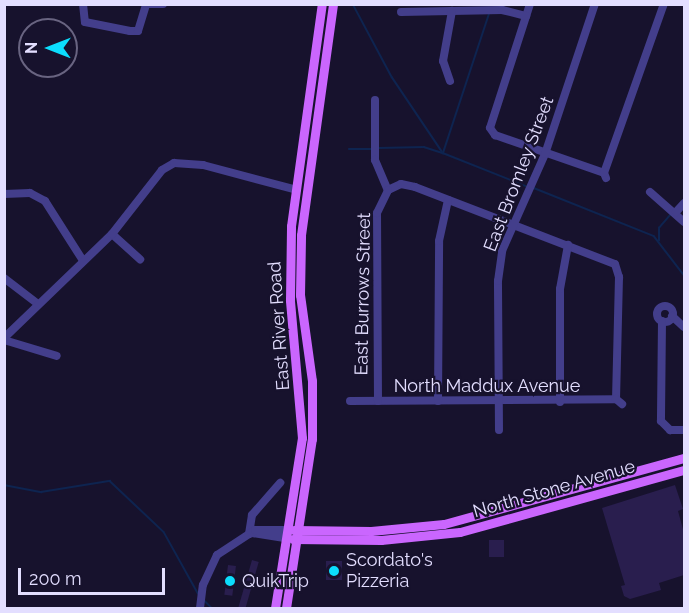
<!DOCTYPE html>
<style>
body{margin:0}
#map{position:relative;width:689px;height:613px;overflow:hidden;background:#17122d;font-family:Raleway,sans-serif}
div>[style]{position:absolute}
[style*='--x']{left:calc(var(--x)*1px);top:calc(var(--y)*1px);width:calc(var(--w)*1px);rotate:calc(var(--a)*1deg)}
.stream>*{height:1.5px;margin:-0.75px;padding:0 0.75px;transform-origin:0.75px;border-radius:0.75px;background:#0e2450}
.building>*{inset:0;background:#291e4e;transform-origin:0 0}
.minor>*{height:8px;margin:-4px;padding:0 4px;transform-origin:4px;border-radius:4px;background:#433e8b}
.minor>.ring{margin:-4px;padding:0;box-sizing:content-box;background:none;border:8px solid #433e8b;border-radius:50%}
.major>*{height:9px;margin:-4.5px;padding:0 4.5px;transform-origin:4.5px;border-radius:4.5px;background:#ca66fe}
.dots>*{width:16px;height:16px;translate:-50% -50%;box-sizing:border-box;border:3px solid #17122d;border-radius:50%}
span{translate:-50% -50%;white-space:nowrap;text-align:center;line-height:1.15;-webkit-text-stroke:4.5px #17122d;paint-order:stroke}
.street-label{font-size:18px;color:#e3deff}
.poi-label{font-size:18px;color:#e3deff}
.left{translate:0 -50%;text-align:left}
.frame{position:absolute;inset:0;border:6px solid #e3deff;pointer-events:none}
.north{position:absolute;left:18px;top:18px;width:60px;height:60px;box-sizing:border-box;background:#17122d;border:2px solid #696481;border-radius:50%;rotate:270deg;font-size:16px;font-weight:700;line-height:24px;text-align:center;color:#e3deff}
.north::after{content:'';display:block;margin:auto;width:21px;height:27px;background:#0cddfd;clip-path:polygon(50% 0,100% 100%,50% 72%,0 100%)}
.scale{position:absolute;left:18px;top:568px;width:147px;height:27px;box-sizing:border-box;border:3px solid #e3deff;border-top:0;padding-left:8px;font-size:18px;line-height:21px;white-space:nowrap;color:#e3deff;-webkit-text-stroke:4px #17122d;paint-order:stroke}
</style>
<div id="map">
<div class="stream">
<i style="--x:353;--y:4;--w:83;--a:61.9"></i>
<i style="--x:392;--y:77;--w:92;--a:56.1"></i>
<i style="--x:443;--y:153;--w:89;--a:21.7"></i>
<i style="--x:379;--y:148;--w:45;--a:-1.3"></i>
<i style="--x:424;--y:147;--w:20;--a:18"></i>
<i style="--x:443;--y:153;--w:146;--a:-71.7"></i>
<i style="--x:349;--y:149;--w:22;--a:0"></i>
<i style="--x:534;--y:188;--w:129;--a:21.8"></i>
<i style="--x:654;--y:236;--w:49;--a:52.4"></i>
<i style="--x:659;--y:241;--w:13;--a:-90"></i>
<i style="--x:659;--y:228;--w:18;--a:-49"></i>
<i style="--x:4;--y:485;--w:38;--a:11"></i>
<i style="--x:41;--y:492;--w:70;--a:-9.1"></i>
<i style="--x:110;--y:481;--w:74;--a:43.4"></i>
<i style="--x:164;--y:532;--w:70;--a:60.9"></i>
<i style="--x:205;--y:601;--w:10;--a:45"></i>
</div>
<div class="building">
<i style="clip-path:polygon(675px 485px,683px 509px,678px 511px,684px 533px,684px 575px,659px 583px,661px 590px,630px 599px,624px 596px,621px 586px,625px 585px,602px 508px)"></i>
<i style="left:489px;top:540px;width:15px;height:17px"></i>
<i style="left:252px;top:560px;width:7px;height:50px;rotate:16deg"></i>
<i style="left:326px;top:561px;width:16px;height:19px"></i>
<i style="left:228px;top:565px;width:8px;height:30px;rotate:7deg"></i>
</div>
<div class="minor">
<i style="--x:83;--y:4;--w:18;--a:84"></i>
<i style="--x:85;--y:22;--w:46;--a:11.3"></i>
<i style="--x:130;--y:31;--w:8;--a:0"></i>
<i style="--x:138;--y:31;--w:28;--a:-73"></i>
<i style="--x:146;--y:4;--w:17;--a:0"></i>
<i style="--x:530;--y:4;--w:130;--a:107.9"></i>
<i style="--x:490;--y:128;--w:9;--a:54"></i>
<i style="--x:495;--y:135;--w:115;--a:19.2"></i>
<i style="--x:401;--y:12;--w:101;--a:-1.1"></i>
<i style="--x:502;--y:10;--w:25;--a:14"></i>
<i style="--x:450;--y:81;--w:21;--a:-109"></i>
<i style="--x:443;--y:61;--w:51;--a:-79.8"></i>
<i style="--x:375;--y:100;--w:60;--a:90"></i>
<i style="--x:375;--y:160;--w:33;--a:67"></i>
<i style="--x:606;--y:178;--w:5;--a:-112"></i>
<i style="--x:604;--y:173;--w:179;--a:-70.5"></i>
<i style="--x:388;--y:190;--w:14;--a:-25"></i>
<i style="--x:401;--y:184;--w:14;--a:12"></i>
<i style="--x:415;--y:187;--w:214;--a:21.1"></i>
<i style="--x:615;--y:264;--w:14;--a:73"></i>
<i style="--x:619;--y:277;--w:122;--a:91.4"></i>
<i style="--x:650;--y:192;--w:45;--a:41.4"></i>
<i style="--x:4;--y:194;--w:26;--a:-2"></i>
<i style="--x:30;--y:193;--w:17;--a:28"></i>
<i style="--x:45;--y:201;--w:69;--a:57.5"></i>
<i style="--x:676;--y:212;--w:12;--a:-48"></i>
<i style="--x:112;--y:234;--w:38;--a:42"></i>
<i style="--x:4;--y:278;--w:43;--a:37.4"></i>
<i class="ring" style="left:657px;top:306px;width:8px;height:8px"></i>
<i style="--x:672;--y:316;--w:16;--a:43"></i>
<i style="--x:662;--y:321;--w:100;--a:90.6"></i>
<i style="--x:661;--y:421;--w:13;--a:45"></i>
<i style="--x:670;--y:430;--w:14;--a:0"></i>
<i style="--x:4;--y:338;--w:150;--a:-43.9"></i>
<i style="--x:112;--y:234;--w:81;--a:-52"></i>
<i style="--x:162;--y:170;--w:14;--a:-30"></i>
<i style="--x:174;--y:163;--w:29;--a:4"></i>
<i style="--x:203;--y:165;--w:97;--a:14.9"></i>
<i style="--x:4;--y:340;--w:55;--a:16.8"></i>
<i style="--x:350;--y:401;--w:266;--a:-0.4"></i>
<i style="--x:616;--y:399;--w:8;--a:40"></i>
<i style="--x:378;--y:401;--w:188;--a:-90.3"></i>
<i style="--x:377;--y:213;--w:25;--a:-64"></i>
<i style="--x:438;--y:401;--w:160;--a:-89.6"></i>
<i style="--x:439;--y:241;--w:42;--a:-77.6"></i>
<i style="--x:560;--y:402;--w:113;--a:-90"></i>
<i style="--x:560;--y:289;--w:45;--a:-79.7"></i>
<i style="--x:499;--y:430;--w:149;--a:-90.4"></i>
<i style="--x:498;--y:281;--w:30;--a:-82"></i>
<i style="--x:502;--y:251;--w:106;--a:-66.1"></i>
<i style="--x:545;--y:154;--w:158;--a:-71.6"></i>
<i style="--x:252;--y:533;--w:36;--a:9"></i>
<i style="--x:249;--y:534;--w:19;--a:-81"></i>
<i style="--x:252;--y:515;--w:43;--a:-48.8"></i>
<i style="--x:200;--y:608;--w:23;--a:-83"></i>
<i style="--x:203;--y:585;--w:33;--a:-65"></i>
<i style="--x:217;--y:555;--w:45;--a:-33.3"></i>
<i style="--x:255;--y:530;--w:34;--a:0"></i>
</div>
<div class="major">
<i style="--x:294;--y:530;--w:77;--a:0.7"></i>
<i style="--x:371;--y:531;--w:73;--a:-5.5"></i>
<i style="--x:444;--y:524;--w:249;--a:-15.4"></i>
<i style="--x:293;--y:539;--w:88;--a:0.7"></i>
<i style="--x:381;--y:540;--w:79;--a:-5.8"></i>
<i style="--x:460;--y:532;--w:232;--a:-15.5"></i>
<i style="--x:275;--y:608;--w:172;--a:-81"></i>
<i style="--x:302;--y:438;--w:139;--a:-95"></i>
<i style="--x:290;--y:300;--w:74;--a:-89.2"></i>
<i style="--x:291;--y:226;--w:224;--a:-82.1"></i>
<i style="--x:286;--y:608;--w:171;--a:-81.3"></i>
<i style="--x:312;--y:439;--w:58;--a:-90"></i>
<i style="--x:312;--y:381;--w:87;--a:-97.9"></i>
<i style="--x:300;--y:295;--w:60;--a:-89"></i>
<i style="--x:301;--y:235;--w:233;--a:-82.1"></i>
</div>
<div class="dots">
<i style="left:334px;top:571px;background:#0cddfd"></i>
<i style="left:230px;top:581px;background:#0cddfd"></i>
</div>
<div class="street-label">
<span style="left:519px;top:174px;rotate:-69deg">East Bromley Street</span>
<span style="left:363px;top:294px;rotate:-89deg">East Burrows Street</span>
<span style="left:279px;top:326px;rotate:-94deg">East River Road</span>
<span style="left:487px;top:386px">North Maddux Avenue</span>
<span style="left:554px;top:489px;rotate:-16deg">North Stone Avenue</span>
</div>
<div class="poi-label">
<span class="left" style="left:346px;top:571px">Scordato's<br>Pizzeria</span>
<span class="left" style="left:242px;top:581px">QuikTrip</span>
</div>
<div class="frame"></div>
<div class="north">N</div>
<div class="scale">200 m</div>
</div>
